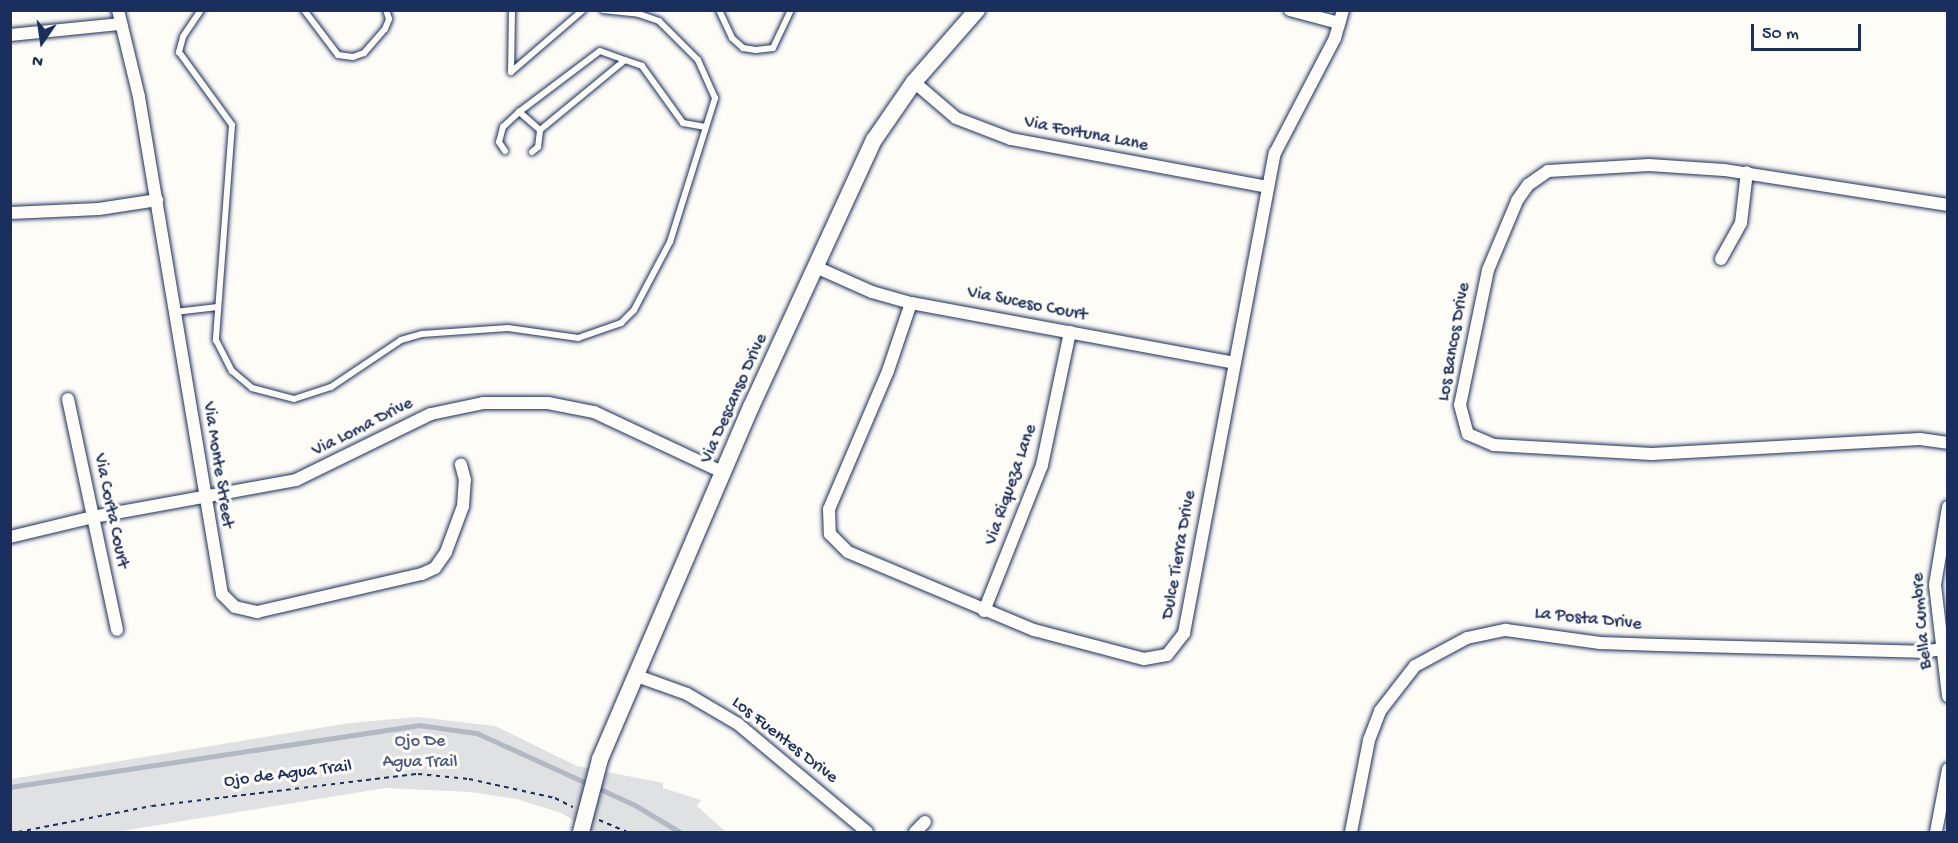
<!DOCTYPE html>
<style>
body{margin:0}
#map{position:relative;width:1958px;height:843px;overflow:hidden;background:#fdfcf7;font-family:"Gochi Hand",sans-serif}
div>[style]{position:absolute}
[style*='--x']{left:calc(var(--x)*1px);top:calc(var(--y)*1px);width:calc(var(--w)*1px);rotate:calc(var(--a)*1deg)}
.green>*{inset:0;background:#e0e1e3}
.stream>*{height:4.5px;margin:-2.25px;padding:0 2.25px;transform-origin:2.25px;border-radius:2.25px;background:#b3b8c5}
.path>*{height:2px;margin-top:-1px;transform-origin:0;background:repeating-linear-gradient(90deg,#1b2f5e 0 4.5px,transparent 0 9px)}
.roads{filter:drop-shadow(0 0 2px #1b2f5e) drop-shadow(0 0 2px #1b2f5e)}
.lane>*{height:6px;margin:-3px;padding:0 3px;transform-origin:3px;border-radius:3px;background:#fdfcf7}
.street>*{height:12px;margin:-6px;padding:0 6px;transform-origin:6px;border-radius:6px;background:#fdfcf7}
.secondary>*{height:16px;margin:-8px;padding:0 8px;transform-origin:8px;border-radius:8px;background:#fdfcf7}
span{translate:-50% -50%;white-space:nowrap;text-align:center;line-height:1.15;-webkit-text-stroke:6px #fdfcf7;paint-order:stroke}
.street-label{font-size:18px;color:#1b2f5e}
.park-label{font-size:18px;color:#4c5c7f}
.frame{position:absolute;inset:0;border:12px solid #1b2f5e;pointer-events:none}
.north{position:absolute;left:12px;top:12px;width:60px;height:60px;-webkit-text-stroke:4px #fdfcf7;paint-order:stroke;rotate:193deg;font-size:16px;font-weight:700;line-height:24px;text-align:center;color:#1b2f5e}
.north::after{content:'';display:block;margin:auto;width:21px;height:27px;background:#1b2f5e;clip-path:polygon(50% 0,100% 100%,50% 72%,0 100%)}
.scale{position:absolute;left:1751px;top:24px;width:110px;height:27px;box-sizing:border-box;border:3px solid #1b2f5e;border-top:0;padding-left:8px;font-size:18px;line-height:21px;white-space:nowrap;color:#1b2f5e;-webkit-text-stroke:4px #fdfcf7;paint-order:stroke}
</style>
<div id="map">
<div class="green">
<i style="clip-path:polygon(417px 717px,495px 726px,577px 766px,663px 783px,663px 788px,701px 800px,697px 806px,726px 832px,594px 832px,561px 813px,517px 799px,471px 792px,385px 788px,116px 832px,11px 832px,11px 779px,350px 723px)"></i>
</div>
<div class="stream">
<i style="--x:10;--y:787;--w:414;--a:-8.6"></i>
<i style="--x:419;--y:725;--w:59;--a:7.9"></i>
<i style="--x:477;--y:733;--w:123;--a:24.5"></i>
<i style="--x:596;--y:787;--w:43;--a:24.8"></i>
<i style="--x:635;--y:805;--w:52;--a:31"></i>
</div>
<div class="path">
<i style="--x:599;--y:820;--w:30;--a:23"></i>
<i style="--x:18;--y:832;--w:136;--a:-11"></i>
<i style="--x:152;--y:806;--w:268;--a:-6.9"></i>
<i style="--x:418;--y:774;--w:51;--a:5.6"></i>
<i style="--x:469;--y:779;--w:88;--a:12.5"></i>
<i style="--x:555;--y:798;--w:20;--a:27"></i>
</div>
<div class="roads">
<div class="lane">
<i style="--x:201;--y:10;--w:32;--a:124"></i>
<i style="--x:183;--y:37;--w:16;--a:105"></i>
<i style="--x:179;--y:52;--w:90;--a:54"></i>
<i style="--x:232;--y:125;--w:216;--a:94.3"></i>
<i style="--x:216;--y:340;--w:35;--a:63"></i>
<i style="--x:232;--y:371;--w:26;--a:40"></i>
<i style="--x:252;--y:388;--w:43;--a:14.7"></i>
<i style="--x:294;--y:399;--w:39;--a:-18"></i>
<i style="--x:331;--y:387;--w:84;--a:-33.9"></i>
<i style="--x:401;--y:340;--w:22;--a:-16"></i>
<i style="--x:422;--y:334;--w:86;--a:-4"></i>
<i style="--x:508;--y:328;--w:71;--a:8.1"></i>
<i style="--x:578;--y:338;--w:46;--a:-19.2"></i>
<i style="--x:621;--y:323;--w:18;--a:-45"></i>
<i style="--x:634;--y:310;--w:77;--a:-62.1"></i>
<i style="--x:670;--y:242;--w:151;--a:-72.6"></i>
<i style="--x:715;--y:98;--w:42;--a:-114.1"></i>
<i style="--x:698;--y:60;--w:55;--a:-135"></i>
<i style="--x:659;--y:21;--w:21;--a:-161"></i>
<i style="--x:639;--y:14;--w:4;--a:-90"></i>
<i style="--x:304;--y:10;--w:56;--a:52.9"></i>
<i style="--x:338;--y:55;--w:15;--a:8"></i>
<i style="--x:353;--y:57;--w:12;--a:-20"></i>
<i style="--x:364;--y:53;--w:32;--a:-49"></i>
<i style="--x:385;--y:29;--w:11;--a:-68"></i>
<i style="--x:389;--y:19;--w:9;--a:-108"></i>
<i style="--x:512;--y:10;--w:62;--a:90.9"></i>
<i style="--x:511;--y:72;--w:95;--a:-40.7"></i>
<i style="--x:603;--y:10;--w:36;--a:6"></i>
<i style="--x:719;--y:10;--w:31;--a:65"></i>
<i style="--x:732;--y:38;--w:15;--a:42"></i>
<i style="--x:743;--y:48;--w:13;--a:9"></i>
<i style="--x:756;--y:50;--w:17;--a:-7"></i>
<i style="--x:773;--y:48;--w:42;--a:-64.7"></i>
<i style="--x:625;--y:60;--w:110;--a:140.5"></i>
<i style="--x:540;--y:130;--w:28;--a:-139"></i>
<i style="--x:519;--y:112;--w:101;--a:-37"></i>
<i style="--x:600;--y:51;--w:27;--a:20"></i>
<i style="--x:625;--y:60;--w:18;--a:19"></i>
<i style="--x:642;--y:66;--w:70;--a:54.3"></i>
<i style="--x:683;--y:123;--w:23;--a:10"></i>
<i style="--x:505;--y:151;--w:11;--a:-124"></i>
<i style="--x:499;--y:142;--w:16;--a:-75"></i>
<i style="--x:503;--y:127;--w:22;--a:-43"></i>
<i style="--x:532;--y:152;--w:8;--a:-40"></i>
<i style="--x:538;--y:147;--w:17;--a:-83"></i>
<i style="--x:175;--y:312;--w:43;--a:-6.6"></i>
</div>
<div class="street">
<i style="--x:118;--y:10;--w:89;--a:76.4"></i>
<i style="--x:139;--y:97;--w:504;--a:80.52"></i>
<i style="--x:222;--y:594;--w:18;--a:45"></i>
<i style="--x:235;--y:607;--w:23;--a:13"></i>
<i style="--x:257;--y:612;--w:169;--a:-13"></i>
<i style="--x:422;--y:574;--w:14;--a:-25"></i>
<i style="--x:435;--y:568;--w:19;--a:-55"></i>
<i style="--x:446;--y:552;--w:49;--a:-69.7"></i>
<i style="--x:463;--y:506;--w:26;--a:-86"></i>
<i style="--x:465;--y:480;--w:16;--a:-105"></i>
<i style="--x:1290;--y:10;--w:51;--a:14.9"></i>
<i style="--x:10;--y:35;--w:112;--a:-5.7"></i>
<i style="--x:914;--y:82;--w:55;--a:40.6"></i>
<i style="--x:956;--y:118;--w:59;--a:20.9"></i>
<i style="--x:1011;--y:139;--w:260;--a:10.6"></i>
<i style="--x:1948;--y:205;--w:227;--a:-171.1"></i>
<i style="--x:1724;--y:170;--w:75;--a:-176.2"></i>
<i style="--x:1649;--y:165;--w:101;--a:176.6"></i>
<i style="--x:1548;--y:171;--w:24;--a:145"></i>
<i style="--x:1528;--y:185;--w:19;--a:125"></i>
<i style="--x:1517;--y:201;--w:75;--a:112.8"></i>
<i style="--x:1488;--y:270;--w:138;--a:101.7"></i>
<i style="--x:1460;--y:405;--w:30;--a:75"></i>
<i style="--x:1468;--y:434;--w:28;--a:23"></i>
<i style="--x:1494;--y:445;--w:158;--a:3.3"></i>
<i style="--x:1652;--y:454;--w:268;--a:-3.2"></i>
<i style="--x:1920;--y:439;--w:28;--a:8"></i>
<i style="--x:10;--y:213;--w:89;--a:-2.6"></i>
<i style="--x:99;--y:209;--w:59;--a:-8.8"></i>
<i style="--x:1721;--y:259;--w:41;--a:-60.9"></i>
<i style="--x:1741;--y:223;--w:51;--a:-83.3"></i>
<i style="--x:818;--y:268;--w:59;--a:24"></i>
<i style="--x:872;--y:292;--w:41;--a:15.8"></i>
<i style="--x:911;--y:303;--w:329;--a:10.5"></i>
<i style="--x:911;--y:303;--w:72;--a:108.7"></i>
<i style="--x:888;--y:371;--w:150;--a:113.1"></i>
<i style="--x:829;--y:509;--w:25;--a:88"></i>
<i style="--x:830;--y:534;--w:25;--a:45"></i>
<i style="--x:848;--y:552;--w:202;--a:22.8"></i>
<i style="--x:1034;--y:630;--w:114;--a:14.8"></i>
<i style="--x:1144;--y:659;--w:23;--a:-10"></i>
<i style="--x:1167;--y:655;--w:28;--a:-52"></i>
<i style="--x:1184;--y:633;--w:489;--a:-79.3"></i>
<i style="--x:1275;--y:153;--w:130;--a:-62.4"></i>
<i style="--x:1335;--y:38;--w:29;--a:-74"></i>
<i style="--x:68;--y:399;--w:236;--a:78"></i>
<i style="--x:1948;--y:507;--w:79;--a:99.5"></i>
<i style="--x:1935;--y:585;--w:112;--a:83.3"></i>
<i style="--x:10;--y:537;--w:85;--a:-13.5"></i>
<i style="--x:93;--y:517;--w:206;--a:-10.3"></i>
<i style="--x:296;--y:480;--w:150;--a:-26.1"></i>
<i style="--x:431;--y:414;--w:53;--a:-11.9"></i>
<i style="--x:483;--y:403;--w:65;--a:0"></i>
<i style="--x:548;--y:403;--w:47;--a:11.1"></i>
<i style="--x:594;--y:412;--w:144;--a:25.1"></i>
<i style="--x:984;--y:611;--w:157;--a:-68.3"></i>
<i style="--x:1042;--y:465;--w:136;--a:-78.1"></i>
<i style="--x:637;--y:676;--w:53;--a:19.8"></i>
<i style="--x:687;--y:694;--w:59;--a:30.5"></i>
<i style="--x:738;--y:724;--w:168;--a:39.9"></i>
<i style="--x:915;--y:832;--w:14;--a:-45"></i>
<i style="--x:1351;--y:832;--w:94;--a:-78.9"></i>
<i style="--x:1369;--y:740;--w:31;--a:-69"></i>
<i style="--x:1380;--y:711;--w:57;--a:-52.1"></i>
<i style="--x:1415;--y:666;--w:59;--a:-28.3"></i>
<i style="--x:1467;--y:638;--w:40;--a:-12"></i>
<i style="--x:1506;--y:630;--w:95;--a:7.9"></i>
<i style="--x:1600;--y:643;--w:59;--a:1.9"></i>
<i style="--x:1659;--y:645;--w:262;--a:1.5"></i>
<i style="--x:1921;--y:652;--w:27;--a:-8"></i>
<i style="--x:1936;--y:832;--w:64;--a:-79.2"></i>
</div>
<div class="secondary">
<i style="--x:581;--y:832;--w:75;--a:-75.4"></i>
<i style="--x:600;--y:759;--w:383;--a:-66.8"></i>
<i style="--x:751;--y:407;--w:294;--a:-65.3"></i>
<i style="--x:874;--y:140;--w:70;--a:-55.4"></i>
<i style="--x:914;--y:82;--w:96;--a:-48.8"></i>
</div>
</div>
<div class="street-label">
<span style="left:1086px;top:135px;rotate:11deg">Via Fortuna Lane</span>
<span style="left:1027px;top:305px;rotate:11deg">Via Suceso Court</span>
<span style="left:1455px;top:342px;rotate:-80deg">Los Bancos Drive</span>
<span style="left:735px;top:399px;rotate:-66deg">Via Descanso Drive</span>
<span style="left:363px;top:428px;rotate:-27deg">Via Loma Drive</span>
<span style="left:217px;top:465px;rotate:81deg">Via Monte Street</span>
<span style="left:1012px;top:485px;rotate:-71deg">Via Riqueza Lane</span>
<span style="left:110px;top:511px;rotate:78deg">Via Corta Court</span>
<span style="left:1180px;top:555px;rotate:-80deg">Dulce Tierra Drive</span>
<span style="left:1588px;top:620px;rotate:6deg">La Posta Drive</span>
<span style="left:1923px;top:621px;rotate:-95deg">Bella Cumbre</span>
<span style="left:784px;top:741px;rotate:38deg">Los Fuentes Drive</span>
<span style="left:288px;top:775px;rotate:-7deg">Ojo de Agua Trail</span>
</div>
<div class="park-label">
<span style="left:420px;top:753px">Ojo De<br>Agua Trail</span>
</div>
<div class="frame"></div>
<div class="north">N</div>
<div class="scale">50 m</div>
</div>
